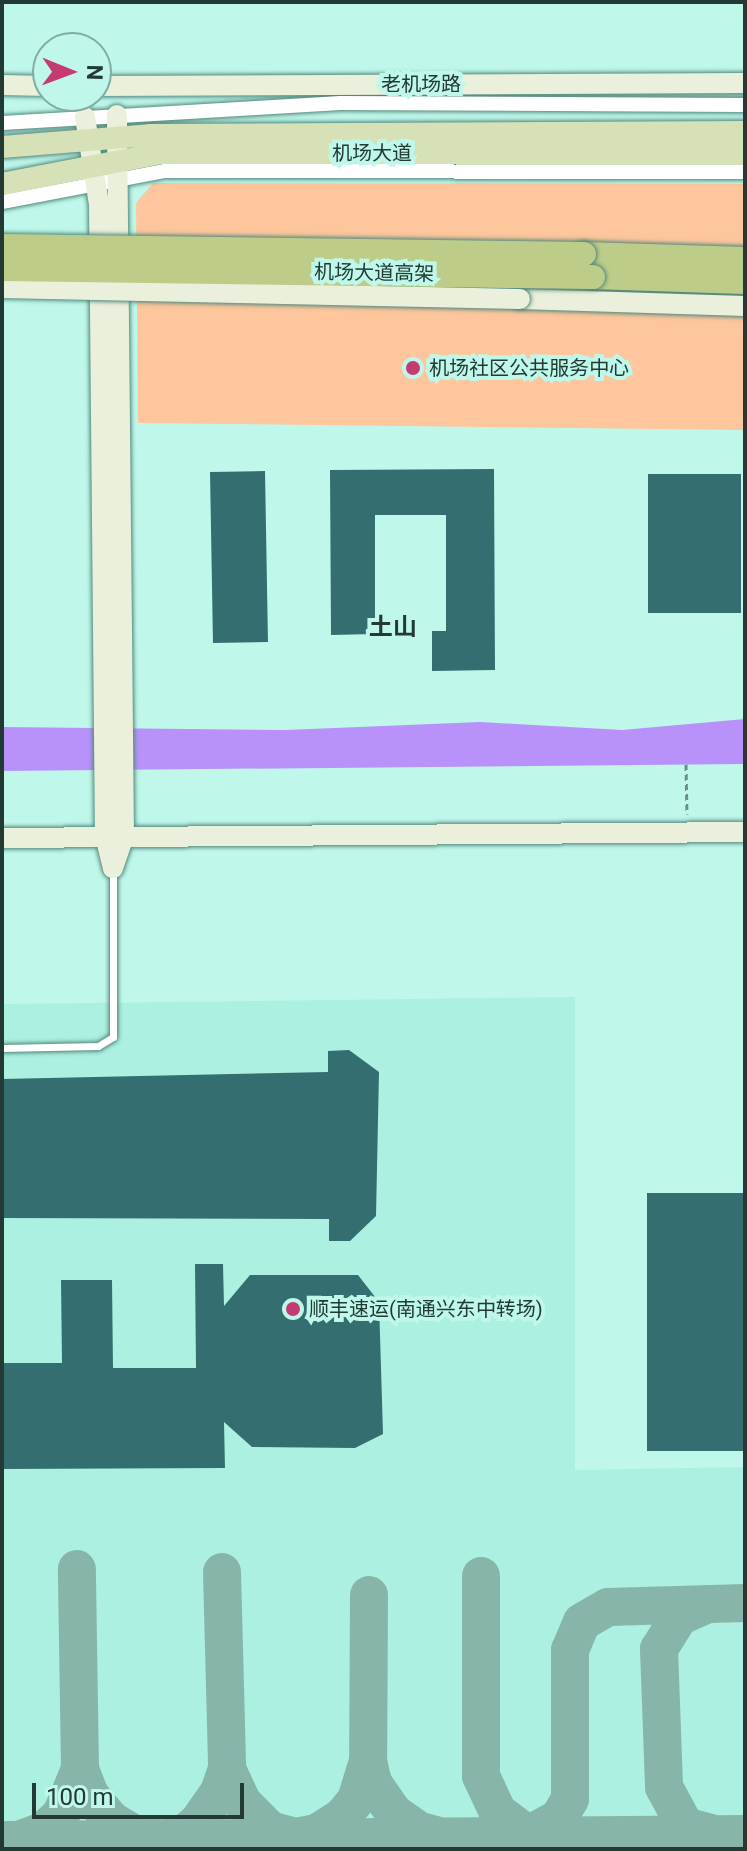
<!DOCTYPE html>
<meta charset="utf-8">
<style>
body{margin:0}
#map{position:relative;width:747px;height:1851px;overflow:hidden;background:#bff8eb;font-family:Roboto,"Noto Sans SC",sans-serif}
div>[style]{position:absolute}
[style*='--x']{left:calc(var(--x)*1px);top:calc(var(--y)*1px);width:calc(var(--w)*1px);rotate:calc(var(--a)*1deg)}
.built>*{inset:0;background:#acf0e1}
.green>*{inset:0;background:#fdc69c}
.water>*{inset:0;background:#b892fa}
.taxiway>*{height:38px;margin:-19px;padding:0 19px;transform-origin:19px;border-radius:19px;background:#88b5aa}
.building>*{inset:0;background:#356e70;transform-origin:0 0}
.path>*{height:3px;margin-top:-1.5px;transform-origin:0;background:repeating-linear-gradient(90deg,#699087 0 6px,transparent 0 10px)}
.roads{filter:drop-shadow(0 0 2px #52897d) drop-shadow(0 0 2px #52897d)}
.lane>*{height:7px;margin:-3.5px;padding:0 3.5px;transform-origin:3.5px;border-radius:3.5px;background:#fff}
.street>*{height:14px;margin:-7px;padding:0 7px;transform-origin:7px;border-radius:7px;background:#fff}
.secondary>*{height:20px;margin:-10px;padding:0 10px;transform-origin:10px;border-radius:10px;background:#ebf0dc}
.primary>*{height:22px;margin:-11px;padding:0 11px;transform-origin:11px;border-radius:11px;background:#d7e1b8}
.highway>*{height:24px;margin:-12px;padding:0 12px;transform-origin:12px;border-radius:12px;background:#bdcd89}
.bridges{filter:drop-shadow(0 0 2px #52897d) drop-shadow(0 0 2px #52897d)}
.secondary-bridge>*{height:20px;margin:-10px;padding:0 10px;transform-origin:10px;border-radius:10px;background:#ebf0dc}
.highway-bridge>*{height:24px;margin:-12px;padding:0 12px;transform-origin:12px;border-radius:12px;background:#bdcd89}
.dots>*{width:22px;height:22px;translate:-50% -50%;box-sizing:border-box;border:4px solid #bff8eb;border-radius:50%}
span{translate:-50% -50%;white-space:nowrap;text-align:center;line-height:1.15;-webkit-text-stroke:8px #bff8eb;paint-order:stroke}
.street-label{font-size:20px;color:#223934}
.poi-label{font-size:20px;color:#223934}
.left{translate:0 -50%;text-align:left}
.quarter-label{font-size:24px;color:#223934;font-weight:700}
.frame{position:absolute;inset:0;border:4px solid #223934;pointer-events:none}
.north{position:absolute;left:32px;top:32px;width:80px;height:80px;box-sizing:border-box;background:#bff8eb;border:2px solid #80aca2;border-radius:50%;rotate:91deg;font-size:22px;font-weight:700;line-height:32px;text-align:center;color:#223934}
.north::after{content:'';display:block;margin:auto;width:28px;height:36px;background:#c43a73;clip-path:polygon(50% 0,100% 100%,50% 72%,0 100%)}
.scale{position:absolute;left:32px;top:1783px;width:212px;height:36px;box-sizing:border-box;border:4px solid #223934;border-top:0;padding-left:10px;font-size:24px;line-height:28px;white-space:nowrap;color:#223934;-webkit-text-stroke:6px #bff8eb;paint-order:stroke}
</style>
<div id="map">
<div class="built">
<i style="clip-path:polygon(575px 997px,575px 1470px,745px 1467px,745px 1849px,2px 1849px,2px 1004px)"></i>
</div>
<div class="green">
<i style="clip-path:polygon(153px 183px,745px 184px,745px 430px,138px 423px,136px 203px)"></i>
</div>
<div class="water">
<i style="clip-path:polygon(745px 719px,745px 764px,2px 771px,2px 727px,286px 730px,480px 722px,622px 730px)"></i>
</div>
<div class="taxiway">
<i style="--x:222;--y:1572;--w:197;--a:88.5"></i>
<i style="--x:227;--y:1769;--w:38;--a:65"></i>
<i style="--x:243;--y:1803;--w:38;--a:45"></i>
<i style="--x:270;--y:1830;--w:27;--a:15"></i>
<i style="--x:296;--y:1837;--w:21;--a:-11"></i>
<i style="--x:317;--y:1833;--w:31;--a:-33"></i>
<i style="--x:343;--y:1816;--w:21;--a:-51"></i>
<i style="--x:356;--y:1800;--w:41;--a:-72.9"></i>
<i style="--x:481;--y:1576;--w:200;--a:90"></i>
<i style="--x:481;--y:1776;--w:40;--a:65"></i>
<i style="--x:498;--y:1812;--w:38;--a:37"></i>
<i style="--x:528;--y:1835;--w:35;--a:-29"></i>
<i style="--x:559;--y:1818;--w:22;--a:-60"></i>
<i style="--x:570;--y:1799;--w:149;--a:-90"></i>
<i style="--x:570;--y:1650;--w:30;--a:-67"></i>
<i style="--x:582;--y:1622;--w:30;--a:-30"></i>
<i style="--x:608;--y:1607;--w:137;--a:-1.7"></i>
<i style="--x:369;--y:1595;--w:166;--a:90.3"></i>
<i style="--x:368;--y:1761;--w:23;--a:77"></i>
<i style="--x:373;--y:1783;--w:37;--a:55"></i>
<i style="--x:394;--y:1813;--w:32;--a:35"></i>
<i style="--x:420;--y:1831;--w:16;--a:14"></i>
<i style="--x:708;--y:1604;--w:32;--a:156"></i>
<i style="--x:679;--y:1617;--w:38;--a:122"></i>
<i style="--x:659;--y:1649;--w:138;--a:87.9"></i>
<i style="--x:664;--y:1787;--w:44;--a:61.7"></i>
<i style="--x:685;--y:1826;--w:27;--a:15"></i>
<i style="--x:80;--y:1769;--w:28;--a:69"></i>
<i style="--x:90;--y:1795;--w:33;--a:50"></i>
<i style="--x:111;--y:1820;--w:31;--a:31"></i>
<i style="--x:138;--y:1836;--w:27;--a:6"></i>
<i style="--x:165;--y:1839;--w:21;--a:-17"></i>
<i style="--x:185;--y:1833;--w:17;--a:-40"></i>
<i style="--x:198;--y:1822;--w:37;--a:-55"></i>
<i style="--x:219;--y:1792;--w:24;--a:-71"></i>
<i style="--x:21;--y:1839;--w:23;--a:-20"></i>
<i style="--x:43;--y:1831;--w:24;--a:-42"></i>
<i style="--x:61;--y:1815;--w:50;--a:-67.6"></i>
<i style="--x:80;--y:1769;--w:200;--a:-90.9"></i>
<i style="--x:2;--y:1840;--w:743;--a:-0.46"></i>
</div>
<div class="building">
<i style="clip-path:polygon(494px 469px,495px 670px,432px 671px,432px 631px,446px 631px,446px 515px,375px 515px,375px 634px,331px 635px,330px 470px)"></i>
<i style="left:265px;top:471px;width:171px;height:55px;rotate:89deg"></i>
<i style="left:648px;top:474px;width:93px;height:139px"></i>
<i style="clip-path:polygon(349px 1050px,379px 1072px,376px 1216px,350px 1241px,329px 1241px,329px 1219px,2px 1218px,2px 1079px,328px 1072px,328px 1051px)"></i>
<i style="left:745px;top:1193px;width:258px;height:98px;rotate:90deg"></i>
<i style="clip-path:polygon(195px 1264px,223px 1264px,224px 1306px,250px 1275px,358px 1275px,379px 1302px,383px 1434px,355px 1448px,252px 1447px,224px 1422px,225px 1468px,2px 1469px,2px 1363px,62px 1363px,61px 1280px,112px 1280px,113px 1368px,196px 1368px)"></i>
</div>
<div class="path">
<i style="--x:686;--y:764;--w:50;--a:88.9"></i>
</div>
<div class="roads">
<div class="lane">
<i style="--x:2;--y:1048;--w:96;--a:-1.2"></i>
<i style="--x:98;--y:1046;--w:17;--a:-31"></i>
<i style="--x:113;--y:1037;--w:167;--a:-90"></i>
</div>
<div class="street">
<i style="--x:2;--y:123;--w:339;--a:-3.4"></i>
<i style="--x:340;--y:103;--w:405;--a:0.3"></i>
<i style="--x:2;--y:202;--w:166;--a:-10.8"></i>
<i style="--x:165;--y:171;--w:580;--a:0.1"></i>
</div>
<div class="secondary">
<i style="--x:2;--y:85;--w:46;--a:1.2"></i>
<i style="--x:96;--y:86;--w:649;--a:-0.26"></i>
<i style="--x:85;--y:117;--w:88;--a:80.9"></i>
<i style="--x:99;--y:204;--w:632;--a:89.46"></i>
<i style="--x:105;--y:836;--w:33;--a:76"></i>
<i style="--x:520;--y:299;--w:225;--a:1.8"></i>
<i style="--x:2;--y:838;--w:743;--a:-0.46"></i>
<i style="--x:113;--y:868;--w:34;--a:-71"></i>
<i style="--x:124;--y:836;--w:721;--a:-90.56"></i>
</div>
<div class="primary">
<i style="--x:2;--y:147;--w:148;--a:-4.6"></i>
<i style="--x:150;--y:135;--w:595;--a:-0.29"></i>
<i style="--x:2;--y:184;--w:163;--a:-11"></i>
<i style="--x:162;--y:153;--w:583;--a:0.1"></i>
</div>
<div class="highway">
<i style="--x:584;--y:254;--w:161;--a:1.8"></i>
<i style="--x:593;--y:277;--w:152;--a:1.9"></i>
</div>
</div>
<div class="bridges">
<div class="secondary-bridge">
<i style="--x:2;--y:288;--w:518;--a:1.22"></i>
</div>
<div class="highway-bridge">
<i style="--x:2;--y:246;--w:582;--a:0.79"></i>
<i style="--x:2;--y:269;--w:591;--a:0.78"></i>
</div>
</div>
<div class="dots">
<i style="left:413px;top:368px;background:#c43a73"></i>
<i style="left:293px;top:1309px;background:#c43a73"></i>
</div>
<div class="street-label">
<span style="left:421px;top:84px">老机场路</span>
<span style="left:372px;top:153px">机场大道</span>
<span style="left:374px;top:273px;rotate:1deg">机场大道高架</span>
</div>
<div class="poi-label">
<span class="left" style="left:429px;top:368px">机场社区公共服务中心</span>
<span class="left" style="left:309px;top:1309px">顺丰速运(南通兴东中转场)</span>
</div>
<div class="quarter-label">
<span style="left:393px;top:628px">土山</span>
</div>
<div class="frame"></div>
<div class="north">N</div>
<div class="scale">100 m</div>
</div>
